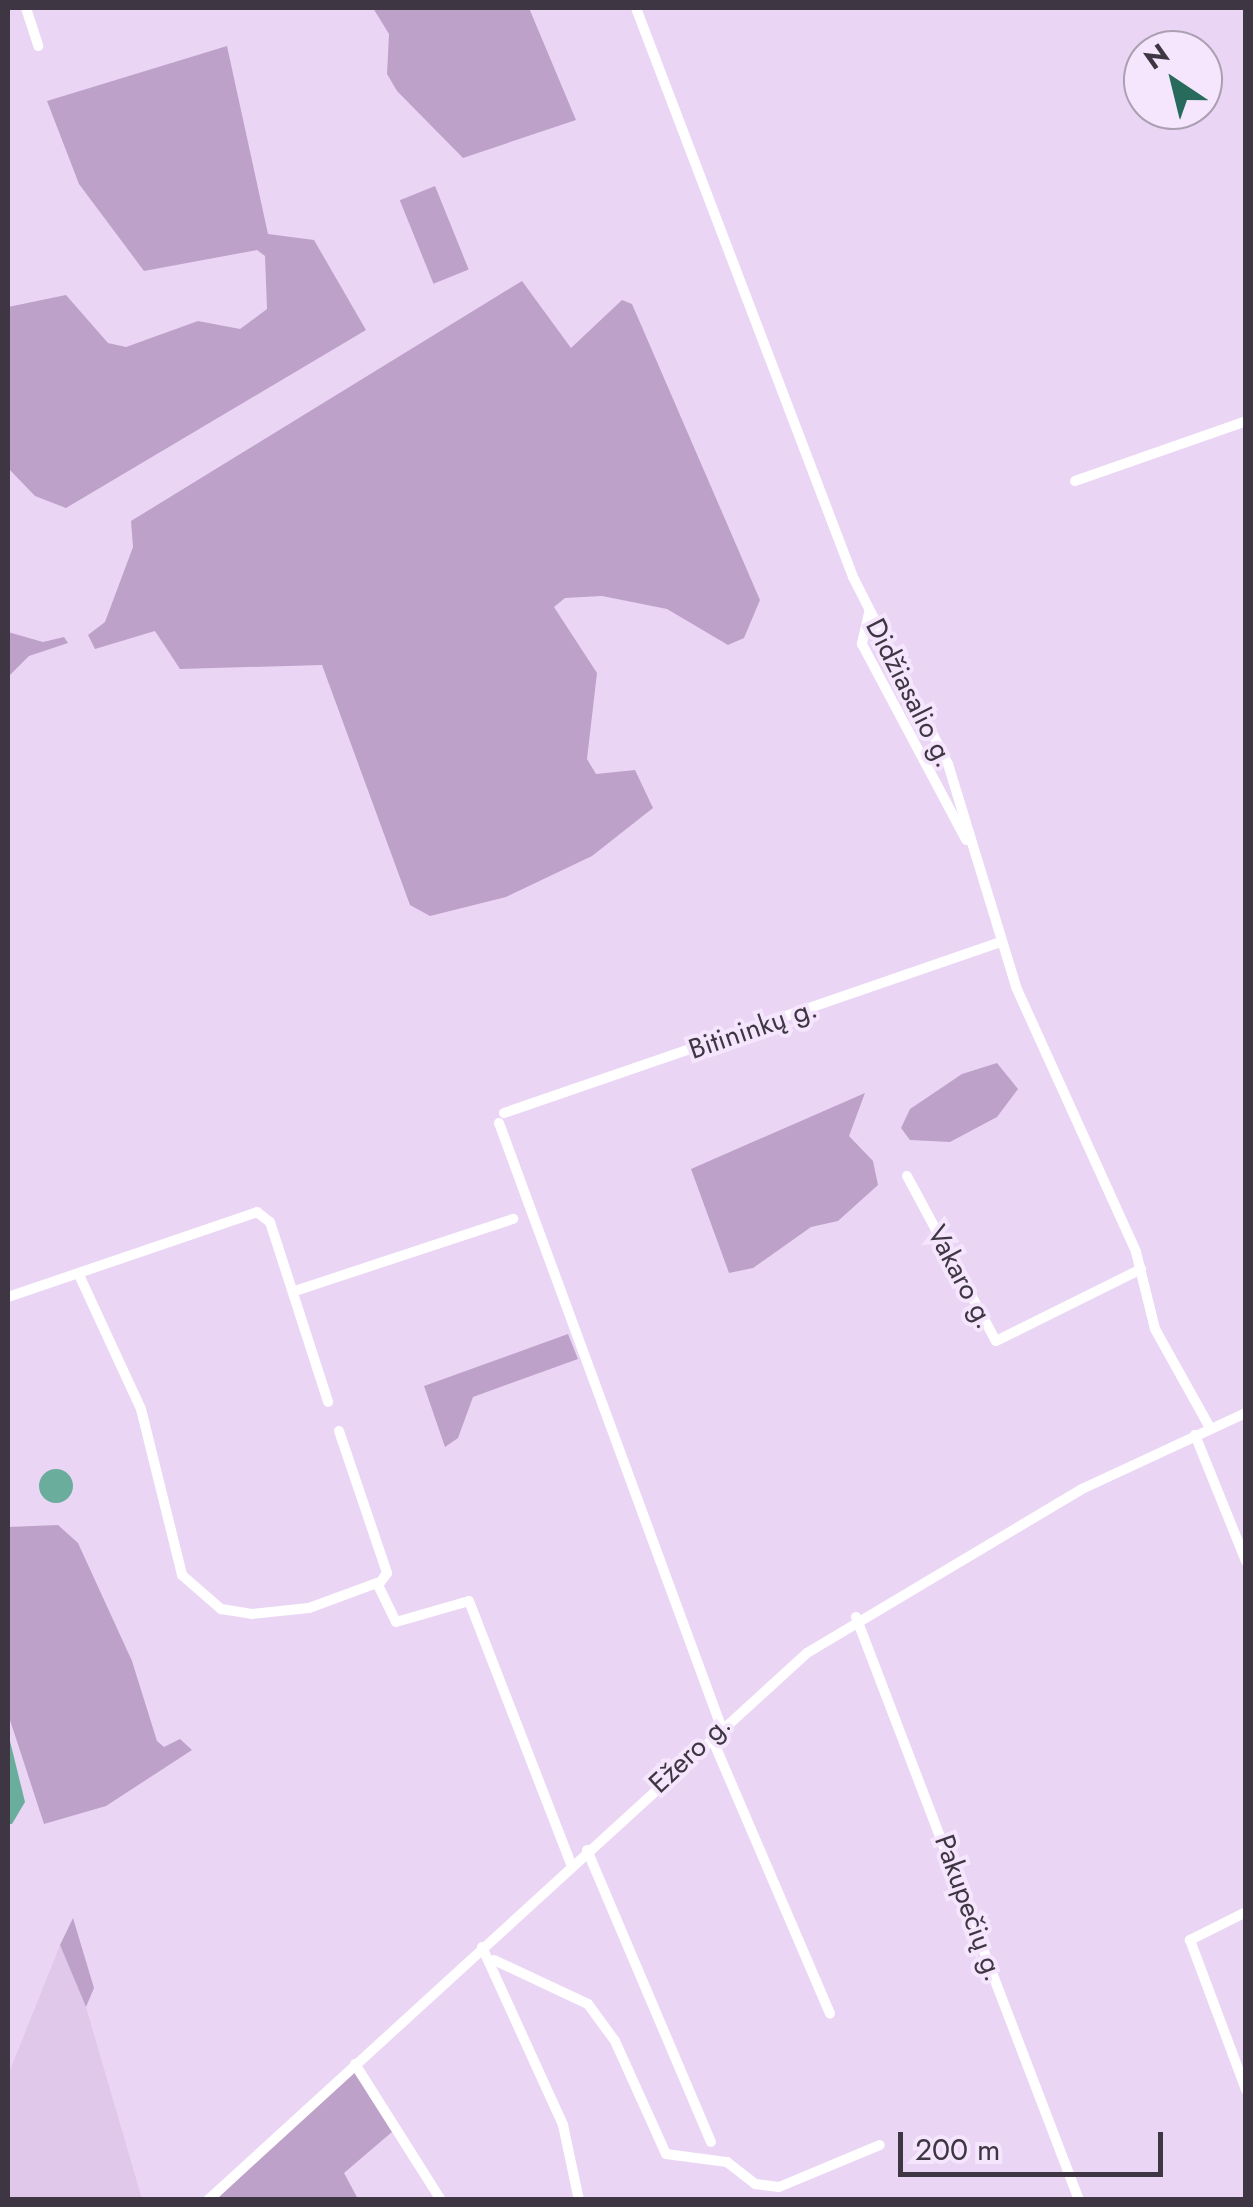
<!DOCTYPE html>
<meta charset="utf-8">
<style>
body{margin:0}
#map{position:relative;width:1253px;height:2207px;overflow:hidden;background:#ead6f4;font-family:Jost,sans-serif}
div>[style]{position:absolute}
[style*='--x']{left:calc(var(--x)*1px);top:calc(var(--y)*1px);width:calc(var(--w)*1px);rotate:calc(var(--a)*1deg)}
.built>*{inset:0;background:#e0c8eb}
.green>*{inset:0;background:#bda1c9;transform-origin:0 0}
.water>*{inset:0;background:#6aad9c}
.round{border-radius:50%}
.street>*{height:10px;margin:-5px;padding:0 5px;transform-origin:5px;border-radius:5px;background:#fff}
span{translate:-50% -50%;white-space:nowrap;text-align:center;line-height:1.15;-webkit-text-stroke:8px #f5e5fd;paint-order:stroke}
.street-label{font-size:28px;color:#3e3642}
.frame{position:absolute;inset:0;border:10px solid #3e3642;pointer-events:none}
.north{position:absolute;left:1123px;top:30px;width:100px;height:100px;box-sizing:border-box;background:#f5e5fd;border:2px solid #ac9fb2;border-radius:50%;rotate:325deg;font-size:28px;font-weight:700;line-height:40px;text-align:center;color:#3e3642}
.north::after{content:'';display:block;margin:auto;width:35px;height:45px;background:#286b5c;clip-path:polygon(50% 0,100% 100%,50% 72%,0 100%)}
.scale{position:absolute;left:898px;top:2132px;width:265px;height:45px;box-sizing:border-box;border:5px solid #3e3642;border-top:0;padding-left:12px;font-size:30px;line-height:35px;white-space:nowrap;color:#3e3642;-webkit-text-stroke:8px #f5e5fd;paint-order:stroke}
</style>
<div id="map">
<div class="built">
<i style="clip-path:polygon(60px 1945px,86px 2007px,142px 2199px,8px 2199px,8px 2075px)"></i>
</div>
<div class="green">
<i style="clip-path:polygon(373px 8px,529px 8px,576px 120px,463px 158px,397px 91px,387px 74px,389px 34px)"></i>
<i style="clip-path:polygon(227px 46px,268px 234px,314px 240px,366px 330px,66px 508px,35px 496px,8px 468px,8px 307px,66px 295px,108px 343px,126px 347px,198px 321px,240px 329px,267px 309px,265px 256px,257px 250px,144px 271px,79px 184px,47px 101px)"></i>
<i style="left:435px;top:186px;width:90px;height:38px;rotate:68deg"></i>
<i style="clip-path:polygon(522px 281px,571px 348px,622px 300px,632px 304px,760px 600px,744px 638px,728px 645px,667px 609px,602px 596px,565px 598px,554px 607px,597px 673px,587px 759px,596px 774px,635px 770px,653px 808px,592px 856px,506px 897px,430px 916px,410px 905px,322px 665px,180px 669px,155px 631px,95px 649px,88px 635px,105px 622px,133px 547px,131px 521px)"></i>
<i style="clip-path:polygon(8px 632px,43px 642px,64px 637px,68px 643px,29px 656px,8px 677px)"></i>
<i style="clip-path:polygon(997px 1063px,1018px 1089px,997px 1117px,950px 1142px,910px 1140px,901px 1128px,910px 1109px,962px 1074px)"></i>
<i style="clip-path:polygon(865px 1093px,849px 1136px,873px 1161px,878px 1185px,838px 1221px,811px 1227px,753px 1268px,729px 1273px,691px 1169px)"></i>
<i style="clip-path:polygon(568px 1334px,578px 1359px,473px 1397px,458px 1438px,445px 1447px,424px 1386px)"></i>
<i style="clip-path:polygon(58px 1525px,78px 1543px,132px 1661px,157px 1741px,164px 1747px,180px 1739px,192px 1750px,106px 1806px,44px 1824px,8px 1714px,8px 1527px)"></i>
<i style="clip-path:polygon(73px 1918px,94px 1988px,86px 2007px,60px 1945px)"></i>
<i style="clip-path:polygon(353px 2071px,392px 2132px,344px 2173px,358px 2199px,216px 2200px)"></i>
</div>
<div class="water">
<i class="round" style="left:39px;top:1469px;width:34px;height:34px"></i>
<i style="clip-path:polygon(8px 1733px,25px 1802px,12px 1824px,8px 1824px)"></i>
</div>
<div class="street">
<i style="--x:26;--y:8;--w:40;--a:72"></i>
<i style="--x:636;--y:8;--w:609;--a:69.12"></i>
<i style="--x:853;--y:577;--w:210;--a:63.1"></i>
<i style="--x:948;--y:764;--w:233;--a:73"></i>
<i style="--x:1016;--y:987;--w:291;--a:65.6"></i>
<i style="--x:1136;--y:1252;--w:79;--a:76.1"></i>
<i style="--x:1155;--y:1329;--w:113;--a:60.9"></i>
<i style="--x:1075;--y:481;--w:181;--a:-19.3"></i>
<i style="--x:869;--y:613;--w:32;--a:103"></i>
<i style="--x:862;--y:644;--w:222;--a:62"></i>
<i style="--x:504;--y:1113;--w:526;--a:-18.99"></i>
<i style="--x:499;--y:1123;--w:643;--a:69.79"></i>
<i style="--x:907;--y:1176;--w:187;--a:61.7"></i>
<i style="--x:996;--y:1341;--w:162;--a:-26.4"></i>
<i style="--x:80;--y:1277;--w:145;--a:65.2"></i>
<i style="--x:141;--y:1409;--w:171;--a:76.1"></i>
<i style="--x:182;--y:1575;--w:52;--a:41.1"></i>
<i style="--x:221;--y:1609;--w:31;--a:9"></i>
<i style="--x:252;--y:1614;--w:57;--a:-6"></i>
<i style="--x:309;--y:1608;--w:72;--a:-20.2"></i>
<i style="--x:377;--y:1583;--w:43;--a:64"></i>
<i style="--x:396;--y:1622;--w:76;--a:-16"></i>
<i style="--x:469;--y:1601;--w:282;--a:68.8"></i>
<i style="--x:295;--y:1291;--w:230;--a:-18.3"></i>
<i style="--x:8;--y:1297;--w:263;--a:-18.8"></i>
<i style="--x:257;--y:1212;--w:16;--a:38"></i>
<i style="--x:270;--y:1222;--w:189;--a:72.1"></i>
<i style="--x:339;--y:1431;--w:150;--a:71.3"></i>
<i style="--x:387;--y:1573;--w:14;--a:126"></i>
<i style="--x:1195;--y:1435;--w:136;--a:68"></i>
<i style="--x:856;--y:1617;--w:624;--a:69.07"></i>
<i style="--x:711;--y:1736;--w:302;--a:66.8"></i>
<i style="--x:587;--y:1850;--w:317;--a:67"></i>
<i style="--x:1246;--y:1912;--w:63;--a:153.4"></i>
<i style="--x:1190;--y:1940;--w:160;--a:69.5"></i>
<i style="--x:482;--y:1947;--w:196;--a:65.5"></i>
<i style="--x:563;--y:2125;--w:77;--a:78"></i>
<i style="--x:494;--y:1960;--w:104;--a:25.1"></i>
<i style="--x:588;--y:2004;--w:46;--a:53.9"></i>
<i style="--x:615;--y:2041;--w:124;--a:65.7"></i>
<i style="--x:666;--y:2154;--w:62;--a:7.5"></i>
<i style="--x:727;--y:2162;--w:36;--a:38"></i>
<i style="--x:755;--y:2184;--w:24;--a:7"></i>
<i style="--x:779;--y:2187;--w:109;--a:-22.6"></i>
<i style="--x:355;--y:2064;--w:161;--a:57.7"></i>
<i style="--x:208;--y:2200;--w:811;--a:-42.4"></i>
<i style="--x:807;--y:1653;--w:320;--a:-30.8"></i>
<i style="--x:1082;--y:1489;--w:181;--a:-24.9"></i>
</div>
<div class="street-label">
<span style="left:910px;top:693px;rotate:63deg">Didžiasalio g.</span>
<span style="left:753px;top:1029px;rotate:-19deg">Bitininkų g.</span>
<span style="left:961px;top:1277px;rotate:62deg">Vakaro g.</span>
<span style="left:690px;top:1754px;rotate:-43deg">Ežero g.</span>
<span style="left:969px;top:1908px;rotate:70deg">Pakupečių g.</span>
</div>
<div class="frame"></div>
<div class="north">N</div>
<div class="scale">200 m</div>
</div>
